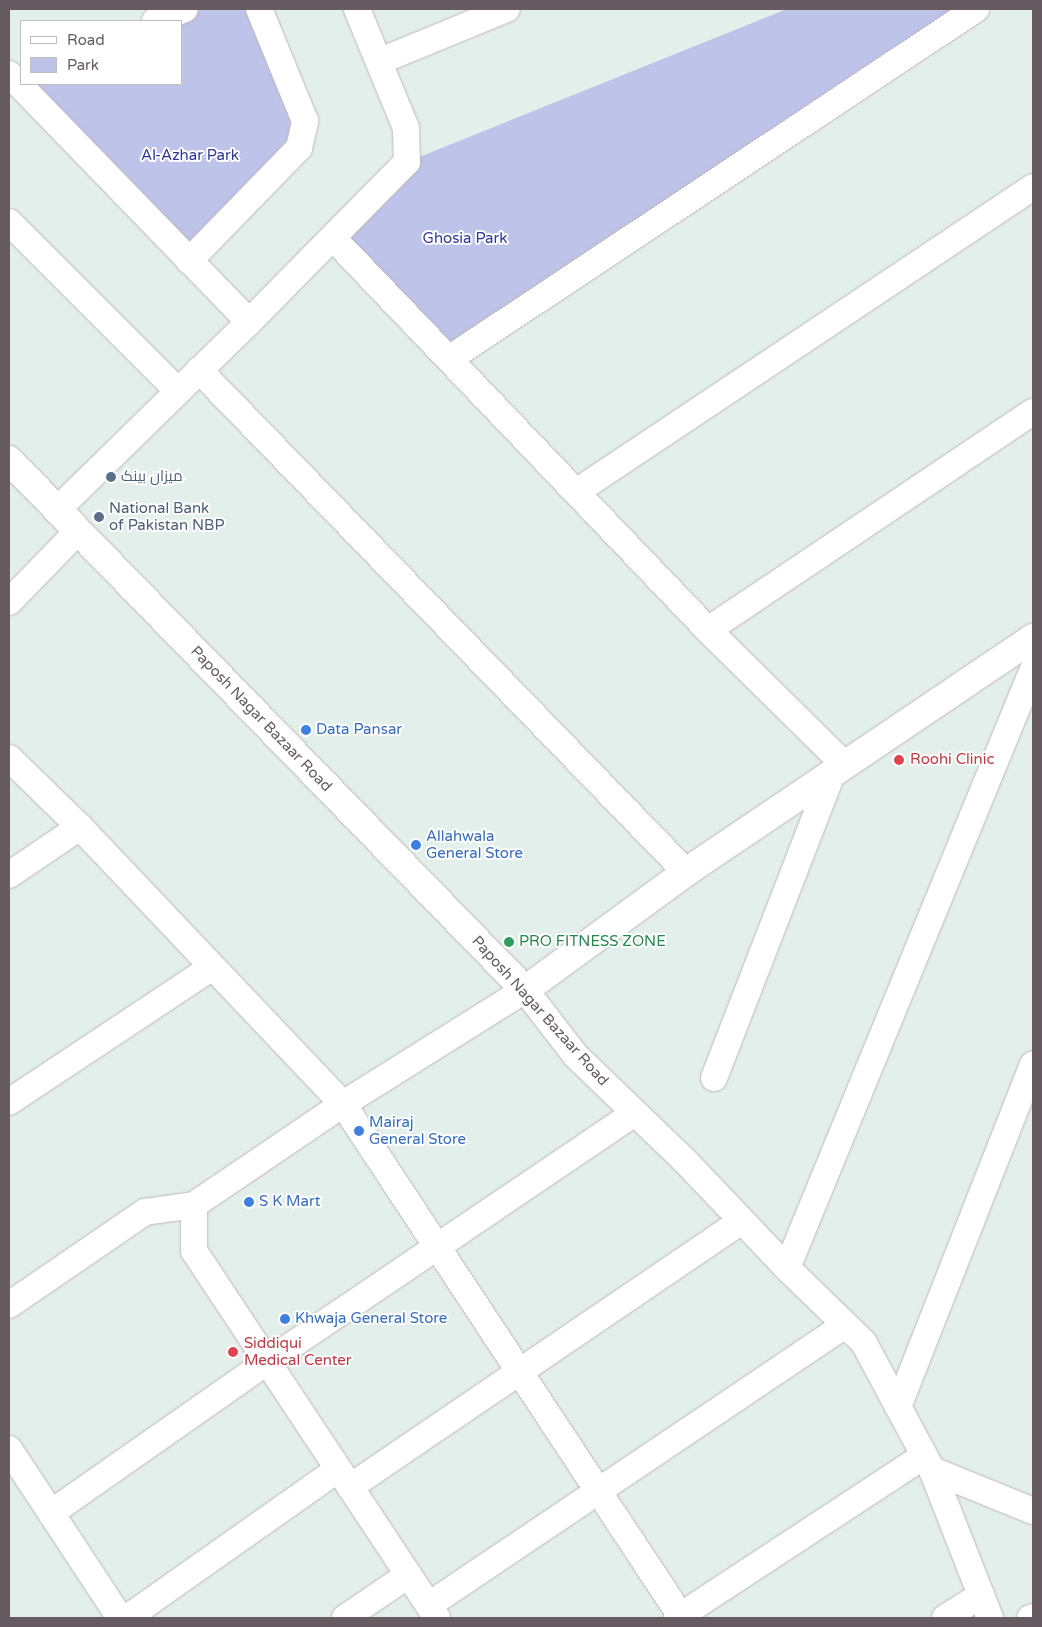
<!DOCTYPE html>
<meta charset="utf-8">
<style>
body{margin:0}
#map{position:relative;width:1042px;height:1627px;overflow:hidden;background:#e3efeb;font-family:"Varela Round",Cairo,sans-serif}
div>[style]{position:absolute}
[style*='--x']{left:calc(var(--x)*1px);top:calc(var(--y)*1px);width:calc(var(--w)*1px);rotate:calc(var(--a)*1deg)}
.green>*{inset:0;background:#bdc3e9}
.roads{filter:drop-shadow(0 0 1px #c1b8bc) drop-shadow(0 0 1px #c1b8bc)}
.minor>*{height:26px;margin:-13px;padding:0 13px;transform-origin:13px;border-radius:13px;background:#fff}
.tertiary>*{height:28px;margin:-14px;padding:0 14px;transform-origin:14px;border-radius:14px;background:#fff}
.dots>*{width:14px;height:14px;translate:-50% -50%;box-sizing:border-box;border:2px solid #fff;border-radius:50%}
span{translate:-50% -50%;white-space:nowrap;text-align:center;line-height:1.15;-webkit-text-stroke:4px #fff;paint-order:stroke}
.park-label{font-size:15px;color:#2f3790}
.service-label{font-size:15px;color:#4e5e75}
.left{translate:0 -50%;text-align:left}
.street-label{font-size:15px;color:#655b61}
.shop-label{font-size:15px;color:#366cbe}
.health-label{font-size:15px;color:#be3a42}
.leisure-label{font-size:15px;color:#27864d}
.frame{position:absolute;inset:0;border:10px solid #655b61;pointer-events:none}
.legend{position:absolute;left:20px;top:20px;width:162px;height:65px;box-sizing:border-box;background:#fff;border:1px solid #c1bdc0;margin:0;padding:6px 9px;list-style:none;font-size:15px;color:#655b61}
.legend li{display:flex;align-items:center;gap:10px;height:25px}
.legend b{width:25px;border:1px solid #c1bdc0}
</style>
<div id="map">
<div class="green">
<i style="clip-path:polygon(185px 9px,259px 9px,305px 121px,189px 261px,21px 84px,181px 84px,181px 21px)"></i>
<i style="clip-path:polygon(787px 9px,976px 9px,449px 359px,333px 238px,407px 162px)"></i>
</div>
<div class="roads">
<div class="minor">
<i style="--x:155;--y:21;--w:32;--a:-22"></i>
<i style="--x:380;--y:61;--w:137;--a:-22.3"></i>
<i style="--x:9;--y:74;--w:345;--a:45.9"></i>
<i style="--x:9;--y:222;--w:239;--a:45"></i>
<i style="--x:333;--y:238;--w:542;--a:46.27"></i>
<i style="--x:708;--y:630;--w:191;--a:44.6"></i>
<i style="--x:189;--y:261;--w:158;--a:-45.8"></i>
<i style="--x:299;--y:148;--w:28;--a:-77"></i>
<i style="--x:305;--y:121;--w:121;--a:-112.3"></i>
<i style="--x:449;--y:359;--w:633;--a:-33.59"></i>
<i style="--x:199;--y:370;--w:699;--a:45.87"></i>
<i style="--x:576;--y:492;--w:549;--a:-33.72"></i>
<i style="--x:57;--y:510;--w:269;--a:-44.4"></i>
<i style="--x:249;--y:322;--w:225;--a:-45.4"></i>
<i style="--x:407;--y:162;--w:34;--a:-92"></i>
<i style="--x:406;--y:128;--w:129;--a:-112.4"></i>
<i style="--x:9;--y:602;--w:99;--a:-45.8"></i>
<i style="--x:708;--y:630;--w:391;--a:-33.9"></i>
<i style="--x:9;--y:758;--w:99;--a:44.2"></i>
<i style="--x:80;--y:827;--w:382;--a:46.5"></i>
<i style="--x:343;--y:1104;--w:616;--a:56.59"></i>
<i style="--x:9;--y:875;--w:86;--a:-34.1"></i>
<i style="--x:714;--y:1078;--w:329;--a:-68.8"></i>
<i style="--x:9;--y:1102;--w:242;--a:-33.6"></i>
<i style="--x:787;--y:1268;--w:648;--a:-67.67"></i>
<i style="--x:9;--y:1305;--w:165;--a:-34.4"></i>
<i style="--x:145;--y:1212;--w:49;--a:-8.1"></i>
<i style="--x:898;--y:1407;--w:368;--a:-68.5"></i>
<i style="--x:9;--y:1449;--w:202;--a:56.7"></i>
<i style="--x:932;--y:1470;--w:109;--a:22.1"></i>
<i style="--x:350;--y:1487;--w:473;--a:-34.2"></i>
<i style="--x:51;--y:1513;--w:264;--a:-35"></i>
<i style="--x:267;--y:1362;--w:444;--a:-34.1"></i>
<i style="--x:429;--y:1605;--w:501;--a:-33.94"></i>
<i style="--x:127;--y:1618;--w:258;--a:-35.2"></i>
<i style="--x:345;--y:1618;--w:76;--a:-34.3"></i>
<i style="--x:437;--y:1618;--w:440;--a:-123.5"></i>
<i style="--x:194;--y:1251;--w:46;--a:-90"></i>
<i style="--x:194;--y:1205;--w:180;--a:-34.1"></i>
<i style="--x:343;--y:1104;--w:215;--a:-32.1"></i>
<i style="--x:525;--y:990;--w:83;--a:52.3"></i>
<i style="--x:576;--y:1056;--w:153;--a:43.9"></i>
<i style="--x:686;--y:1162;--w:146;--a:46.4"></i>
<i style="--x:787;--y:1268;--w:107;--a:44.2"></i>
<i style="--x:864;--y:1343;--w:144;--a:61.8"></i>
<i style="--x:932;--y:1470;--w:159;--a:68.6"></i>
<i style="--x:677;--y:1618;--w:295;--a:-33.3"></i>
<i style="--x:945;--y:1618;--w:43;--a:-32.6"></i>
<i style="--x:1030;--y:1618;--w:3;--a:-18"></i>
</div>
<div class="tertiary">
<i style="--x:9;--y:460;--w:740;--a:45.77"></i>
<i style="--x:525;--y:990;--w:200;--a:-36.2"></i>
<i style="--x:686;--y:872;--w:419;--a:-34"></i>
</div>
</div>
<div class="dots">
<i style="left:111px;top:477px;background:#5c6f8a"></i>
<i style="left:99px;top:517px;background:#5c6f8a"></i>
<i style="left:306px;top:730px;background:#3f7fe0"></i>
<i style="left:899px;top:760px;background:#e0444e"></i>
<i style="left:416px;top:845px;background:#3f7fe0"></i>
<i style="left:509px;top:942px;background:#2e9e5b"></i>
<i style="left:359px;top:1131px;background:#3f7fe0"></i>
<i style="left:249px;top:1202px;background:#3f7fe0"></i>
<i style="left:285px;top:1319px;background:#3f7fe0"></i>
<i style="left:233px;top:1352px;background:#e0444e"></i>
</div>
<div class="park-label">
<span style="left:190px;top:156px">Al-Azhar Park</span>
<span style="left:465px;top:239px">Ghosia Park</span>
</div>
<div class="service-label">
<span class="left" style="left:121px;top:477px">میزان بینک</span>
<span class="left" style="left:109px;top:517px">National Bank<br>of Pakistan NBP</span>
</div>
<div class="street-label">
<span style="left:261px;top:719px;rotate:46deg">Paposh Nagar Bazaar Road</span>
<span style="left:540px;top:1011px;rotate:48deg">Paposh Nagar Bazaar Road</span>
</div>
<div class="shop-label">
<span class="left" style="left:316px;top:730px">Data Pansar</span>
<span class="left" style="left:426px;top:845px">Allahwala<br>General Store</span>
<span class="left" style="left:369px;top:1131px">Mairaj<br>General Store</span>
<span class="left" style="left:259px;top:1202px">S K Mart</span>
<span class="left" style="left:295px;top:1319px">Khwaja General Store</span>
</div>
<div class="health-label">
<span class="left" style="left:910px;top:760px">Roohi Clinic</span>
<span class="left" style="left:244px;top:1352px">Siddiqui<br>Medical Center</span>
</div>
<div class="leisure-label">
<span class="left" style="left:519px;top:942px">PRO FITNESS ZONE</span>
</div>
<div class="frame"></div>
<ul class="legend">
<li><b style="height:6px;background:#fff"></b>Road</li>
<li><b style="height:14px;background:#bdc3e9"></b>Park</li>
</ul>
</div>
